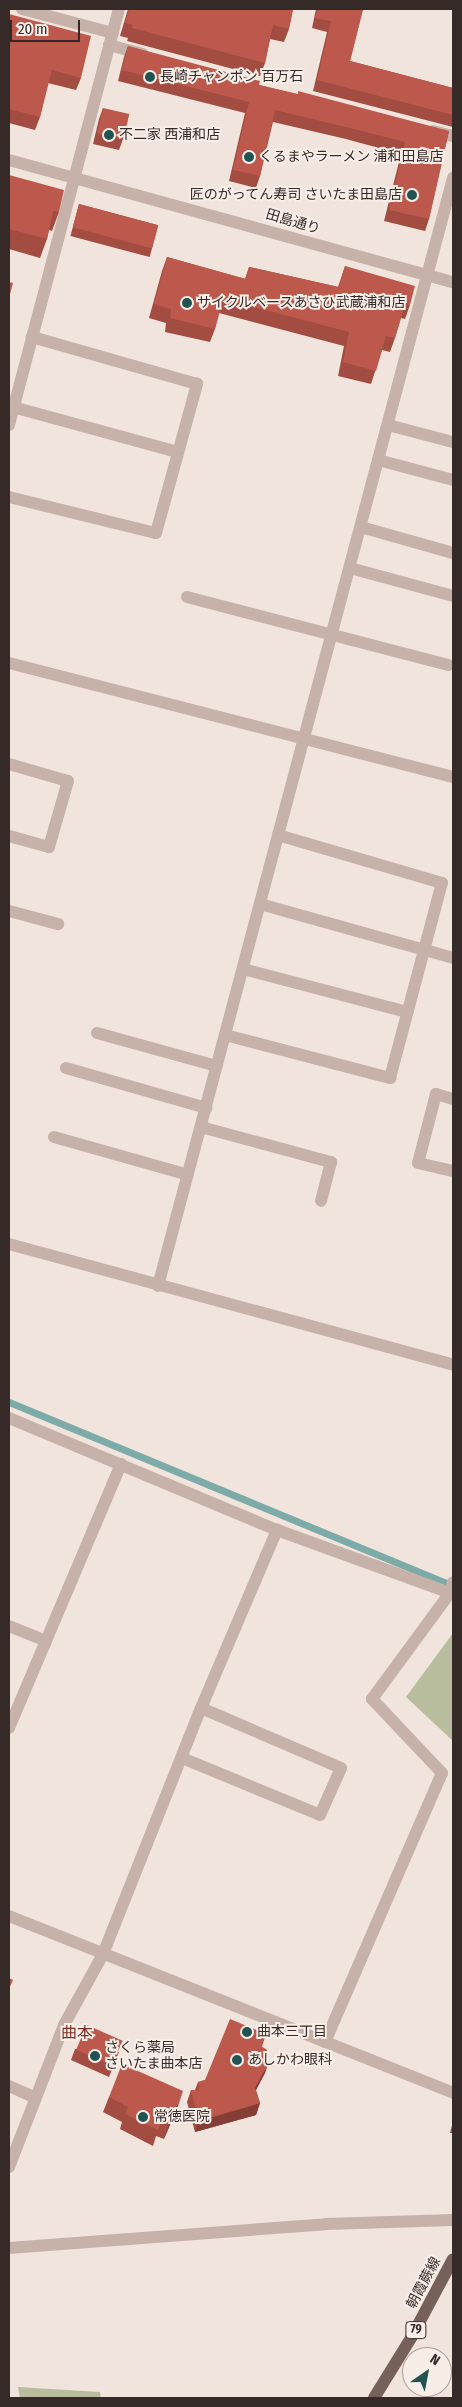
<!DOCTYPE html>
<meta charset="utf-8">
<style>
body{margin:0}
#map{position:relative;width:462px;height:2407px;overflow:hidden;background:#f0e4dc;font-family:"Fira Sans Condensed","Noto Sans JP",sans-serif}
div>[style]{position:absolute}
[style*='--x']{left:calc(var(--x)*1px);top:calc(var(--y)*1px);width:calc(var(--w)*1px);rotate:calc(var(--a)*1deg)}
.green>*{inset:0;background:#b8be9d}
.stream>*{height:7px;margin:-3.5px;padding:0 3.5px;transform-origin:3.5px;border-radius:3.5px;background:#7daba7}
.path>*{height:3px;margin-top:-1.5px;transform-origin:0;background:repeating-linear-gradient(90deg,#b39c93 0 2.5px,transparent 0 5px)}
.minor>*{height:12px;margin:-6px;padding:0 6px;transform-origin:6px;border-radius:6px;background:#c7b2a9}
.major>*{height:12px;margin:-6px;padding:0 6px;transform-origin:6px;border-radius:6px;background:#76605a}
.wall>*{inset:0;background:#a34c42;transform-origin:0 0}
.shaded-wall>*{inset:0;background:#843e36}
.building>*{inset:0;background:#bd584d;transform-origin:0 0}
.dots>*{width:14px;height:14px;translate:-50% -50%;box-sizing:border-box;border:2px solid #f8eee8;border-radius:50%}
span{translate:-50% -50%;white-space:nowrap;text-align:center;line-height:1.15;-webkit-text-stroke:4px #f8eee8;paint-order:stroke}
.shield-label span{padding:1px 4px;background:#f8eee8;border:1px solid;border-radius:4px;-webkit-text-stroke-width:0}
.shield-label{font-size:12px;color:#352a28;font-weight:700}
.poi-label{font-size:14px;color:#352a28}
.left{translate:0 -50%;text-align:left}
.right{translate:-100% -50%;text-align:right}
.street-label{font-size:14px;color:#352a28}
.quarter-label{font-size:16px;color:#7e2f27}
.frame{position:absolute;inset:0;border:10px solid #352a28;pointer-events:none}
.north{position:absolute;left:402px;top:2347px;width:50px;height:50px;box-sizing:border-box;background:#f8eee8;border:1px solid #aaa09b;border-radius:50%;rotate:33deg;font-size:14px;font-weight:700;line-height:20px;text-align:center;color:#352a28}
.north::after{content:'';display:block;margin:auto;width:18px;height:22px;background:#215350;clip-path:polygon(50% 0,100% 100%,50% 72%,0 100%)}
.scale{position:absolute;left:10px;top:20px;width:70px;height:22px;box-sizing:border-box;border:2px solid #352a28;border-top:0;padding-left:6px;font-size:15px;line-height:18px;white-space:nowrap;color:#352a28;-webkit-text-stroke:4px #f8eee8;paint-order:stroke}
</style>
<div id="map">
<div class="green">
<i style="clip-path:polygon(453px 1633px,453px 1741px,406px 1697px)"></i>
<i style="clip-path:polygon(18px 2387px,100px 2392px,101px 2398px,20px 2398px)"></i>
</div>
<div class="stream">
<i style="--x:9;--y:1402;--w:481;--a:22.5"></i>
</div>
<div class="path">
<i style="--x:418;--y:2387;--w:11;--a:85"></i>
</div>
<div class="minor">
<i style="--x:22;--y:9;--w:94;--a:14.8"></i>
<i style="--x:109;--y:45;--w:35;--a:15"></i>
<i style="--x:433;--y:131;--w:21;--a:14"></i>
<i style="--x:9;--y:160;--w:460;--a:15.4"></i>
<i style="--x:13;--y:407;--w:171;--a:15.3"></i>
<i style="--x:9;--y:425;--w:430;--a:-75.2"></i>
<i style="--x:388;--y:425;--w:67;--a:14.7"></i>
<i style="--x:378;--y:460;--w:78;--a:14.9"></i>
<i style="--x:9;--y:497;--w:151;--a:13.8"></i>
<i style="--x:156;--y:533;--w:155;--a:-74.6"></i>
<i style="--x:197;--y:384;--w:172;--a:-164.1"></i>
<i style="--x:361;--y:527;--w:96;--a:15.8"></i>
<i style="--x:350;--y:568;--w:107;--a:15.2"></i>
<i style="--x:187;--y:597;--w:270;--a:14.6"></i>
<i style="--x:9;--y:663;--w:458;--a:14.4"></i>
<i style="--x:9;--y:764;--w:61;--a:16.1"></i>
<i style="--x:68;--y:781;--w:69;--a:106.1"></i>
<i style="--x:49;--y:847;--w:41;--a:-164.6"></i>
<i style="--x:260;--y:904;--w:200;--a:15.6"></i>
<i style="--x:9;--y:911;--w:51;--a:14.9"></i>
<i style="--x:243;--y:969;--w:170;--a:14.7"></i>
<i style="--x:97;--y:1033;--w:124;--a:15.4"></i>
<i style="--x:225;--y:1035;--w:171;--a:14.6"></i>
<i style="--x:390;--y:1078;--w:202;--a:-75.1"></i>
<i style="--x:442;--y:883;--w:171;--a:-163.7"></i>
<i style="--x:66;--y:1068;--w:146;--a:15.9"></i>
<i style="--x:453;--y:1099;--w:18;--a:-164"></i>
<i style="--x:436;--y:1094;--w:71;--a:104.6"></i>
<i style="--x:418;--y:1163;--w:36;--a:13"></i>
<i style="--x:201;--y:1127;--w:135;--a:15.1"></i>
<i style="--x:331;--y:1162;--w:40;--a:104.4"></i>
<i style="--x:54;--y:1137;--w:139;--a:15.8"></i>
<i style="--x:9;--y:1244;--w:460;--a:15.2"></i>
<i style="--x:158;--y:1286;--w:1147;--a:-75.09"></i>
<i style="--x:9;--y:1418;--w:290;--a:22.7"></i>
<i style="--x:277;--y:1530;--w:187;--a:20"></i>
<i style="--x:9;--y:1626;--w:40;--a:22"></i>
<i style="--x:9;--y:1728;--w:287;--a:-67"></i>
<i style="--x:182;--y:1758;--w:149;--a:22.4"></i>
<i style="--x:320;--y:1815;--w:51;--a:-65.9"></i>
<i style="--x:341;--y:1768;--w:152;--a:-156.8"></i>
<i style="--x:9;--y:1916;--w:478;--a:21.7"></i>
<i style="--x:325;--y:2042;--w:293;--a:-66.5"></i>
<i style="--x:442;--y:1773;--w:102;--a:-133.4"></i>
<i style="--x:372;--y:1699;--w:132;--a:-53.7"></i>
<i style="--x:450;--y:1593;--w:11;--a:-75"></i>
<i style="--x:9;--y:2086;--w:27;--a:24"></i>
<i style="--x:9;--y:2167;--w:152;--a:-68.8"></i>
<i style="--x:64;--y:2025;--w:81;--a:-61.2"></i>
<i style="--x:103;--y:1954;--w:265;--a:-68.3"></i>
<i style="--x:201;--y:1708;--w:194;--a:-66.9"></i>
<i style="--x:9;--y:2248;--w:318;--a:-4.3"></i>
<i style="--x:326;--y:2224;--w:127;--a:-1.8"></i>
</div>
<div class="major">
<i style="--x:374;--y:2398;--w:70;--a:-58.3"></i>
<i style="--x:411;--y:2338;--w:89;--a:-62"></i>
</div>
<div class="wall">
<i style="clip-path:polygon(128px 9px,293px 9px,289px 29px,284px 42px,270px 39px,265px 63px,260px 76px,127px 41px,128px 38px,120px 36px)"></i>
<i style="clip-path:polygon(316px 9px,363px 9px,350px 61px,453px 88px,453px 127px,313px 91px,327px 32px,312px 28px)"></i>
<i style="clip-path:polygon(9px 14px,81px 78px,76px 90px,48px 83px,40px 117px,35px 130px,9px 123px)"></i>
<i style="clip-path:polygon(128px 46px,259px 85px,449px 131px,429px 219px,425px 231px,384px 221px,401px 154px,346px 139px,273px 122px,260px 176px,256px 188px,229px 181px,245px 113px,118px 81px,124px 57px)"></i>
<i style="clip-path:polygon(103px 108px,123px 139px,119px 150px,93px 144px,99px 119px)"></i>
<i style="clip-path:polygon(9px 175px,59px 212px,52px 231px,49px 230px,47px 239px,40px 258px,9px 249px)"></i>
<i style="left:79px;top:204px;width:82px;height:33px;rotate:15deg"></i>
<i style="clip-path:polygon(167px 257px,245px 279px,249px 267px,338px 287px,345px 266px,410px 305px,405px 319px,401px 318px,395px 338px,390px 352px,382px 350px,371px 384px,338px 376px,344px 346px,219px 313px,215px 329px,210px 342px,165px 332px,166px 323px,149px 318px,162px 271px)"></i>
<i style="clip-path:polygon(262px 2047px,267px 2050px,264px 2059px,265px 2073px,256px 2090px,260px 2103px,256px 2115px,195px 2132px,187px 2102px,191px 2090px,195px 2090px,198px 2082px,205px 2080px)"></i>
<i style="clip-path:polygon(75px 2049px,119px 2052px,109px 2077px,71px 2060px)"></i>
<i style="clip-path:polygon(109px 2097px,178px 2106px,164px 2139px,156px 2136px,153px 2146px,120px 2129px,122px 2122px,103px 2112px)"></i>
<i style="clip-path:polygon(453px 2122px,453px 2133px,450px 2133px)"></i>
</div>
<div class="shaded-wall">
<i style="clip-path:polygon(269px 2062px,265px 2073px,251px 2099px,255px 2088px)"></i>
<i style="clip-path:polygon(183px 2091px,178px 2106px,164px 2139px,169px 2124px)"></i>
<i style="clip-path:polygon(260px 2103px,256px 2115px,195px 2132px,199px 2121px)"></i>
</div>
<div class="building">
<i style="clip-path:polygon(129px 9px,293px 9px,289px 29px,273px 25px,265px 63px,132px 28px,133px 25px,125px 23px)"></i>
<i style="clip-path:polygon(318px 9px,363px 9px,350px 61px,453px 88px,453px 115px,317px 80px,331px 21px,315px 18px)"></i>
<i style="clip-path:polygon(9px 14px,91px 36px,81px 78px,52px 70px,40px 117px,9px 109px)"></i>
<i style="clip-path:polygon(128px 46px,260px 81px,259px 85px,298px 94px,298px 91px,449px 131px,429px 219px,389px 210px,405px 142px,350px 128px,275px 110px,260px 176px,233px 170px,249px 102px,122px 70px)"></i>
<i style="left:103px;top:108px;width:27px;height:26px;rotate:13deg"></i>
<i style="clip-path:polygon(9px 175px,64px 190px,59px 212px,53px 211px,47px 239px,9px 229px)"></i>
<i style="left:79px;top:204px;width:82px;height:24px;rotate:15deg"></i>
<i style="clip-path:polygon(167px 257px,246px 279px,249px 267px,339px 287px,345px 266px,415px 286px,410px 305px,405px 304px,395px 338px,386px 336px,376px 371px,343px 362px,349px 332px,223px 299px,215px 329px,170px 318px,171px 309px,154px 304px)"></i>
<i style="clip-path:polygon(9px 282px,13px 283px,9px 298px)"></i>
<i style="clip-path:polygon(9px 1978px,13px 1980px,9px 1989px)"></i>
<i style="clip-path:polygon(230px 2019px,266px 2034px,262px 2047px,267px 2050px,263px 2058px,269px 2062px,255px 2088px,260px 2103px,199px 2121px,191px 2090px,199px 2090px,198px 2082px,205px 2080px)"></i>
<i style="left:87px;top:2025px;width:39px;height:27px;rotate:24deg"></i>
<i style="clip-path:polygon(122px 2064px,183px 2091px,169px 2124px,162px 2121px,158px 2130px,125px 2114px,128px 2107px,109px 2097px)"></i>
</div>
<div class="dots">
<i style="left:150px;top:77px;background:#215350"></i>
<i style="left:109px;top:135px;background:#215350"></i>
<i style="left:249px;top:157px;background:#215350"></i>
<i style="left:412px;top:195px;background:#215350"></i>
<i style="left:187px;top:303px;background:#215350"></i>
<i style="left:247px;top:2032px;background:#215350"></i>
<i style="left:95px;top:2056px;background:#215350"></i>
<i style="left:237px;top:2060px;background:#215350"></i>
<i style="left:143px;top:2117px;background:#215350"></i>
</div>
<div class="shield-label">
<span style="left:416px;top:2330px">79</span>
</div>
<div class="poi-label">
<span class="left" style="left:160px;top:77px">長崎チャンポン 百万石</span>
<span class="left" style="left:119px;top:135px">不二家 西浦和店</span>
<span class="left" style="left:259px;top:157px">くるまやラーメン 浦和田島店</span>
<span class="right" style="left:402px;top:195px">匠のがってん寿司 さいたま田島店</span>
<span class="left" style="left:197px;top:303px">サイクルベースあさひ武蔵浦和店</span>
<span class="left" style="left:257px;top:2032px">曲本三丁目</span>
<span class="left" style="left:105px;top:2056px">さくら薬局<br>さいたま曲本店</span>
<span class="left" style="left:248px;top:2060px">あしかわ眼科</span>
<span class="left" style="left:154px;top:2117px">常徳医院</span>
</div>
<div class="street-label">
<span style="left:293px;top:222px;rotate:16deg">田島通り</span>
<span style="left:424px;top:2283px;rotate:-62deg">朝霞蕨線</span>
</div>
<div class="quarter-label">
<span style="left:77px;top:2033px">曲本</span>
</div>
<div class="frame"></div>
<div class="north">N</div>
<div class="scale">20 m</div>
</div>
